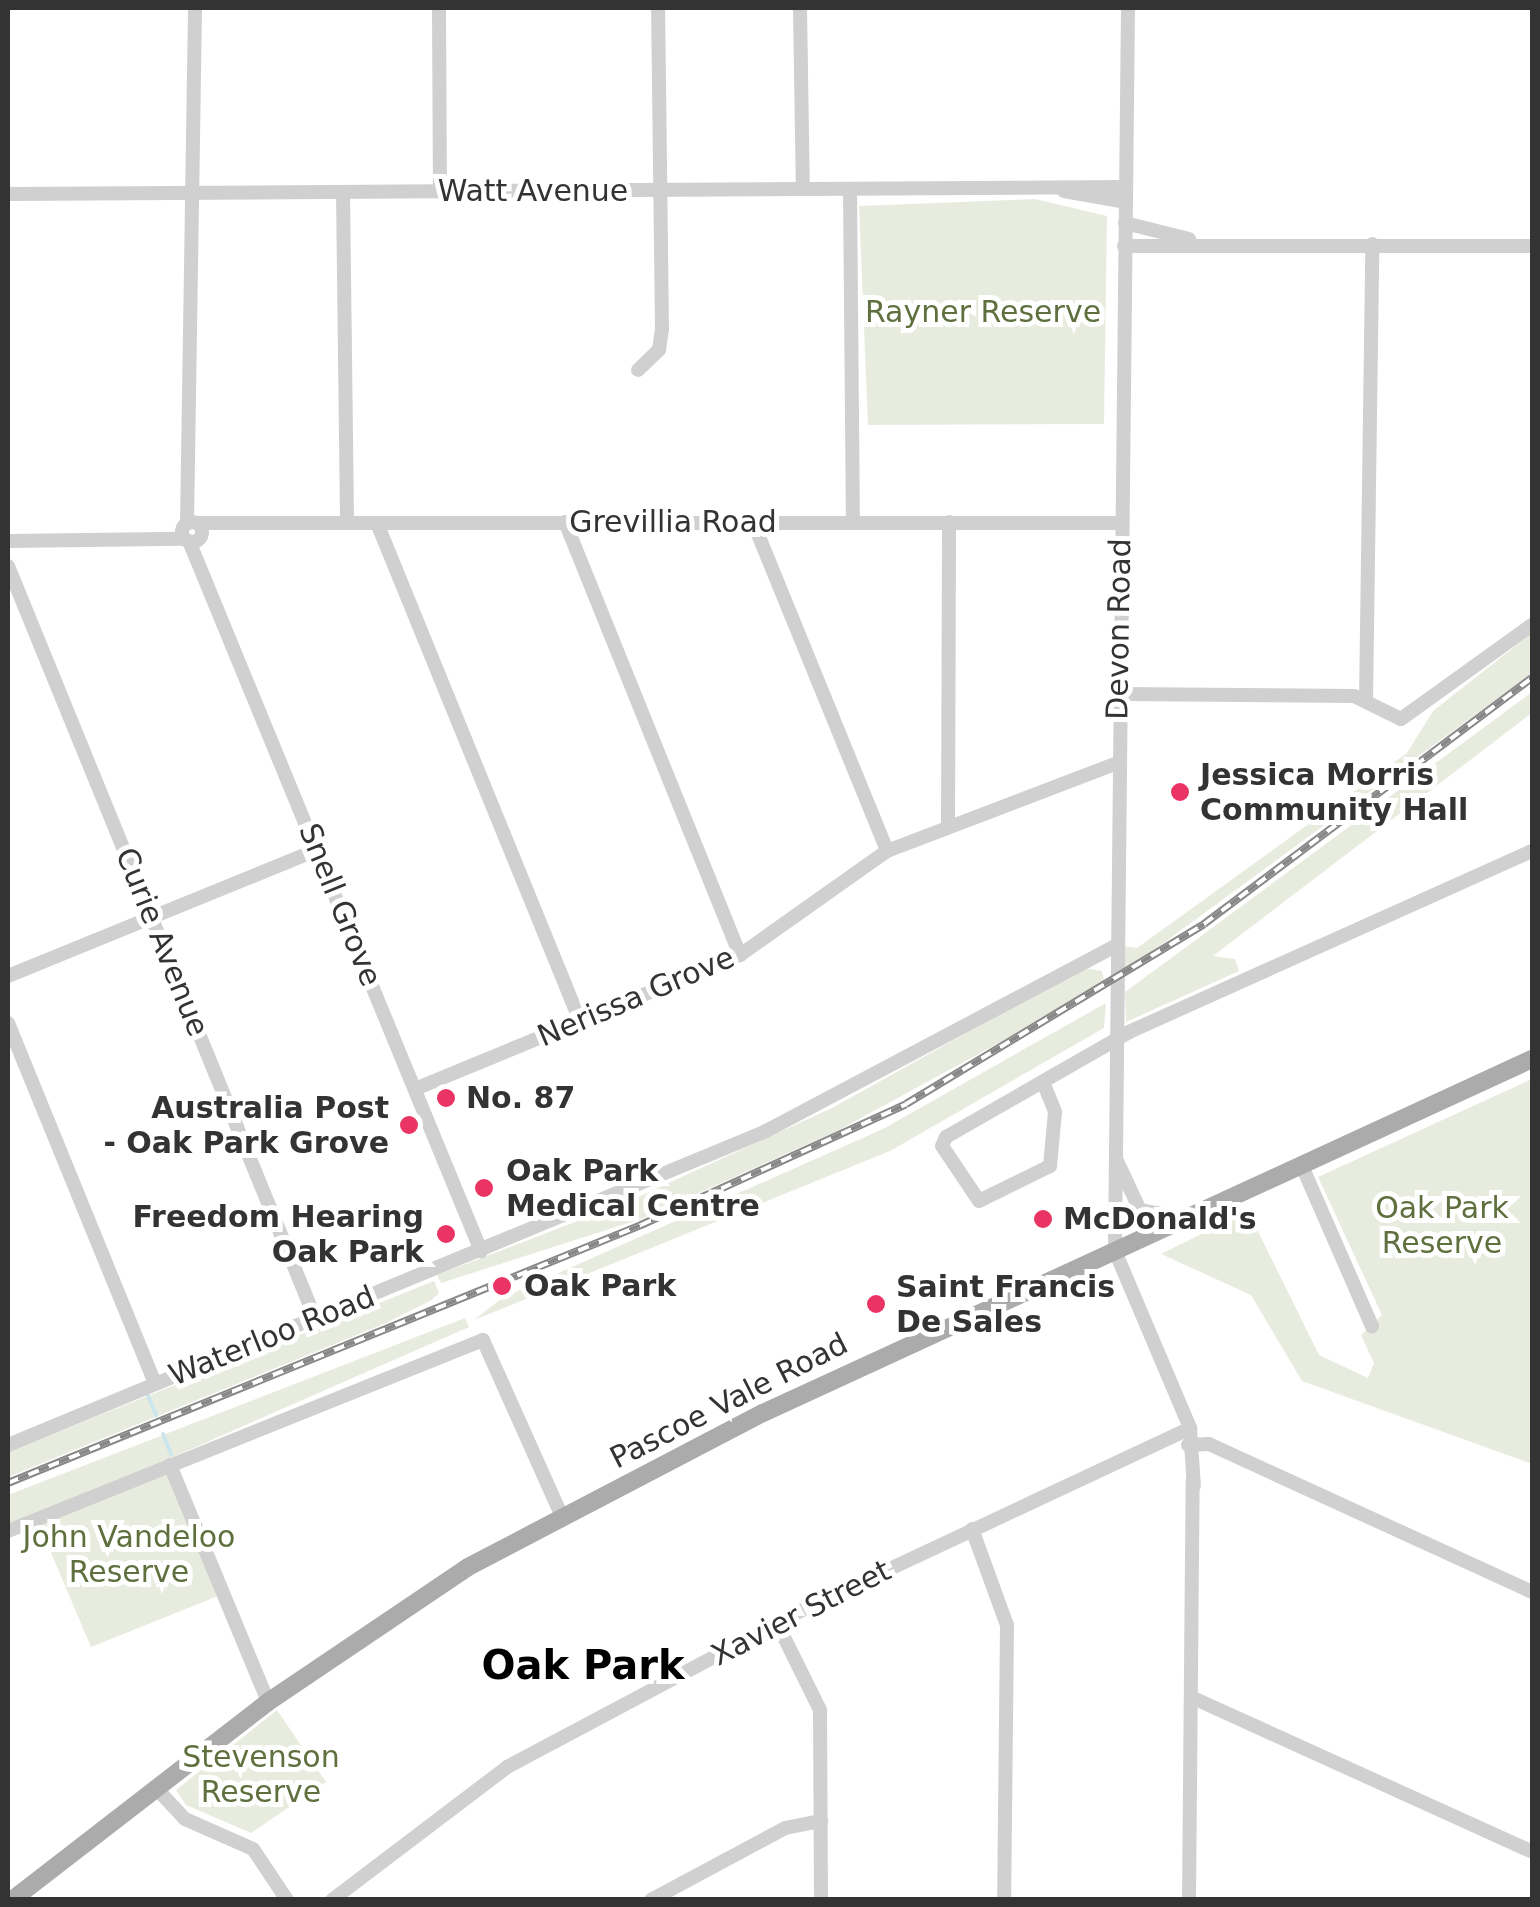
<!DOCTYPE html>
<style>
body{margin:0}
#map{position:relative;width:1540px;height:1907px;overflow:hidden;background:#fff;font-family:"DejaVu Sans",sans-serif}
div>[style]{position:absolute}
[style*='--x']{left:calc(var(--x)*1px);top:calc(var(--y)*1px);width:calc(var(--w)*1px);rotate:calc(var(--a)*1deg)}
.green>*{inset:0;background:#e8ecde}
.stream>*{height:4px;margin:-2px;padding:0 2px;transform-origin:2px;border-radius:2px;background:#cbe6ec}
.minor>*{height:14px;margin:-7px;padding:0 7px;transform-origin:7px;border-radius:7px;background:#d0d0d0}
.minor>.ring{margin:-7px;padding:0;box-sizing:content-box;background:none;border:14px solid #d0d0d0;border-radius:50%}
.major>*{height:18px;margin:-9px;padding:0 9px;transform-origin:9px;border-radius:9px;background:#ababab}
.rail>*{height:8px;margin-top:-4px;transform-origin:0;background:repeating-linear-gradient(90deg,#fff 0 11px,#888 0 22px);box-sizing:border-box;border-block:2px solid #888}
.dots>*{width:28px;height:28px;translate:-50% -50%;box-sizing:border-box;border:5px solid #fff;border-radius:50%}
span{translate:-50% -50%;white-space:nowrap;text-align:center;line-height:1.15;-webkit-text-stroke:10px #fff;paint-order:stroke}
.street-label{font-size:30px;color:#333}
.park-label{font-size:30px;color:#5f703e}
.poi-label{font-size:30px;color:#333;font-weight:700}
.left{translate:0 -50%;text-align:left}
.right{translate:-100% -50%;text-align:right}
.district-label{font-size:40px;color:#000;font-weight:700}
.frame{position:absolute;inset:0;border:10px solid #333;pointer-events:none}
</style>
<div id="map">
<div class="green">
<i style="clip-path:polygon(1035px 199px,1107px 216px,1104px 424px,868px 425px,859px 206px)"></i>
<i style="clip-path:polygon(1532px 633px,1532px 673px,1124px 972px,1123px 946px,1137px 948px,1407px 753px,1433px 711px)"></i>
<i style="clip-path:polygon(1532px 692px,1532px 713px,1213px 956px,1235px 959px,1239px 971px,1126px 1022px,1125px 992px)"></i>
<i style="clip-path:polygon(1083px 968px,1102px 971px,1105px 985px,839px 1130px,641px 1219px,441px 1283px,437px 1275px,627px 1202px,832px 1108px)"></i>
<i style="clip-path:polygon(1106px 1003px,1104px 1028px,890px 1151px,474px 1320px,502px 1298px,883px 1129px)"></i>
<i style="clip-path:polygon(1532px 1079px,1532px 1464px,1302px 1381px,1251px 1295px,1161px 1254px,1248px 1211px,1319px 1355px,1368px 1378px,1374px 1363px,1361px 1335px,1382px 1315px,1318px 1177px)"></i>
<i style="clip-path:polygon(434px 1281px,439px 1293px,430px 1301px,386px 1323px,8px 1477px,8px 1452px)"></i>
<i style="clip-path:polygon(465px 1318px,469px 1327px,166px 1460px,223px 1594px,91px 1647px,35px 1515px,8px 1525px,8px 1495px)"></i>
<i style="clip-path:polygon(277px 1710px,326px 1782px,251px 1833px,186px 1805px,176px 1790px)"></i>
</div>
<div class="stream">
<i style="--x:148;--y:1396;--w:21;--a:67"></i>
<i style="--x:163;--y:1434;--w:22;--a:68"></i>
</div>
<div class="minor">
<i style="--x:439;--y:8;--w:184;--a:89.7"></i>
<i style="--x:800;--y:8;--w:181;--a:89.1"></i>
<i style="--x:1128;--y:8;--w:1243;--a:90.6"></i>
<i style="--x:1115;--y:1251;--w:192;--a:67"></i>
<i style="--x:1190;--y:1428;--w:58;--a:86.1"></i>
<i style="--x:850;--y:189;--w:333;--a:89.5"></i>
<i style="--x:1064;--y:191;--w:62;--a:10.2"></i>
<i style="--x:343;--y:192;--w:331;--a:89.3"></i>
<i style="--x:8;--y:194;--w:1117;--a:-0.36"></i>
<i style="--x:1125;--y:223;--w:66;--a:14"></i>
<i style="--x:1124;--y:246;--w:408;--a:0"></i>
<i style="--x:638;--y:370;--w:29;--a:-44"></i>
<i style="--x:659;--y:350;--w:21;--a:-82"></i>
<i style="--x:662;--y:329;--w:321;--a:-90.7"></i>
<i style="--x:565;--y:522;--w:467;--a:68"></i>
<i style="--x:753;--y:522;--w:355;--a:67.8"></i>
<i class="ring" style="left:182px;top:522px;width:6px;height:6px"></i>
<i style="--x:196;--y:523;--w:924;--a:0"></i>
<i style="--x:377;--y:523;--w:538;--a:67.82"></i>
<i style="--x:187;--y:524;--w:516;--a:-89.11"></i>
<i style="--x:8;--y:541;--w:176;--a:-0.7"></i>
<i style="--x:189;--y:541;--w:768;--a:67.64"></i>
<i style="--x:8;--y:566;--w:812;--a:67.79"></i>
<i style="--x:1118;--y:694;--w:236;--a:0.5"></i>
<i style="--x:1354;--y:696;--w:52;--a:26.1"></i>
<i style="--x:1401;--y:719;--w:161;--a:-35.7"></i>
<i style="--x:1366;--y:701;--w:457;--a:-89.2"></i>
<i style="--x:948;--y:825;--w:303;--a:-89.8"></i>
<i style="--x:8;--y:976;--w:334;--a:-22.2"></i>
<i style="--x:8;--y:1023;--w:390;--a:67.8"></i>
<i style="--x:1043;--y:1082;--w:32;--a:68"></i>
<i style="--x:1055;--y:1112;--w:54;--a:95.3"></i>
<i style="--x:1050;--y:1166;--w:79;--a:153.8"></i>
<i style="--x:979;--y:1201;--w:66;--a:-123.9"></i>
<i style="--x:942;--y:1146;--w:10;--a:-66"></i>
<i style="--x:946;--y:1137;--w:211;--a:-29.8"></i>
<i style="--x:1129;--y:1032;--w:442;--a:-24.2"></i>
<i style="--x:415;--y:1089;--w:352;--a:-22.4"></i>
<i style="--x:740;--y:955;--w:180;--a:-35.3"></i>
<i style="--x:887;--y:851;--w:246;--a:-20.9"></i>
<i style="--x:1117;--y:1161;--w:54;--a:64.9"></i>
<i style="--x:1140;--y:1210;--w:43;--a:10.8"></i>
<i style="--x:1302;--y:1166;--w:175;--a:66.4"></i>
<i style="--x:8;--y:1445;--w:818;--a:-22.49"></i>
<i style="--x:764;--y:1132;--w:397;--a:-27.9"></i>
<i style="--x:1188;--y:1445;--w:21;--a:-3"></i>
<i style="--x:1209;--y:1444;--w:355;--a:24.6"></i>
<i style="--x:170;--y:1465;--w:256;--a:67.5"></i>
<i style="--x:972;--y:1529;--w:102;--a:70"></i>
<i style="--x:1007;--y:1625;--w:275;--a:90.6"></i>
<i style="--x:8;--y:1531;--w:512;--a:-21.91"></i>
<i style="--x:483;--y:1340;--w:194;--a:65.9"></i>
<i style="--x:777;--y:1623;--w:97;--a:63.7"></i>
<i style="--x:820;--y:1710;--w:190;--a:89.7"></i>
<i style="--x:1191;--y:1697;--w:375;--a:24.4"></i>
<i style="--x:156;--y:1788;--w:42;--a:46.9"></i>
<i style="--x:185;--y:1819;--w:74;--a:23.8"></i>
<i style="--x:253;--y:1849;--w:61;--a:56.3"></i>
<i style="--x:332;--y:1900;--w:220;--a:-37.2"></i>
<i style="--x:507;--y:1767;--w:332;--a:-28"></i>
<i style="--x:800;--y:1611;--w:431;--a:-25.1"></i>
<i style="--x:651;--y:1900;--w:152;--a:-28.2"></i>
<i style="--x:785;--y:1828;--w:37;--a:-11"></i>
<i style="--x:1189;--y:1900;--w:420;--a:-89.5"></i>
</div>
<div class="major">
<i style="--x:12;--y:1900;--w:324;--a:-37.7"></i>
<i style="--x:268;--y:1702;--w:241;--a:-34"></i>
<i style="--x:468;--y:1567;--w:333;--a:-27.6"></i>
<i style="--x:763;--y:1413;--w:847;--a:-24.72"></i>
</div>
<div class="rail">
<i style="--x:8;--y:1483;--w:684;--a:-22.17"></i>
<i style="--x:641;--y:1225;--w:291;--a:-24.5"></i>
<i style="--x:906;--y:1104;--w:348;--a:-31.1"></i>
<i style="--x:1204;--y:924;--w:410;--a:-36.9"></i>
</div>
<div class="dots">
<i style="left:1180px;top:792px;background:#ea3463"></i>
<i style="left:446px;top:1098px;background:#ea3463"></i>
<i style="left:409px;top:1125px;background:#ea3463"></i>
<i style="left:484px;top:1188px;background:#ea3463"></i>
<i style="left:1043px;top:1219px;background:#ea3463"></i>
<i style="left:446px;top:1234px;background:#ea3463"></i>
<i style="left:502px;top:1286px;background:#ea3463"></i>
<i style="left:876px;top:1304px;background:#ea3463"></i>
</div>
<div class="street-label">
<span style="left:533px;top:191px">Watt Avenue</span>
<span style="left:673px;top:522px">Grevillia Road</span>
<span style="left:1119px;top:629px;rotate:-89deg">Devon Road</span>
<span style="left:340px;top:905px;rotate:68deg">Snell Grove</span>
<span style="left:162px;top:942px;rotate:68deg">Curie Avenue</span>
<span style="left:636px;top:997px;rotate:-23deg">Nerissa Grove</span>
<span style="left:272px;top:1336px;rotate:-22deg">Waterloo Road</span>
<span style="left:729px;top:1401px;rotate:-27deg">Pascoe Vale Road</span>
<span style="left:801px;top:1613px;rotate:-27deg">Xavier Street</span>
</div>
<div class="park-label">
<span style="left:983px;top:312px">Rayner Reserve</span>
<span style="left:1442px;top:1225px">Oak Park<br>Reserve</span>
<span style="left:129px;top:1554px">John Vandeloo<br>Reserve</span>
<span style="left:261px;top:1774px">Stevenson<br>Reserve</span>
</div>
<div class="poi-label">
<span class="left" style="left:1200px;top:792px">Jessica Morris<br>Community Hall</span>
<span class="left" style="left:466px;top:1098px">No. 87</span>
<span class="right" style="left:389px;top:1125px">Australia Post<br>- Oak Park Grove</span>
<span class="left" style="left:506px;top:1188px">Oak Park<br>Medical Centre</span>
<span class="right" style="left:424px;top:1234px">Freedom Hearing<br>Oak Park</span>
<span class="left" style="left:1063px;top:1219px">McDonald's</span>
<span class="left" style="left:524px;top:1286px">Oak Park</span>
<span class="left" style="left:896px;top:1304px">Saint Francis<br>De Sales</span>
</div>
<div class="district-label">
<span style="left:583px;top:1665px">Oak Park</span>
</div>
<div class="frame"></div>
</div>
